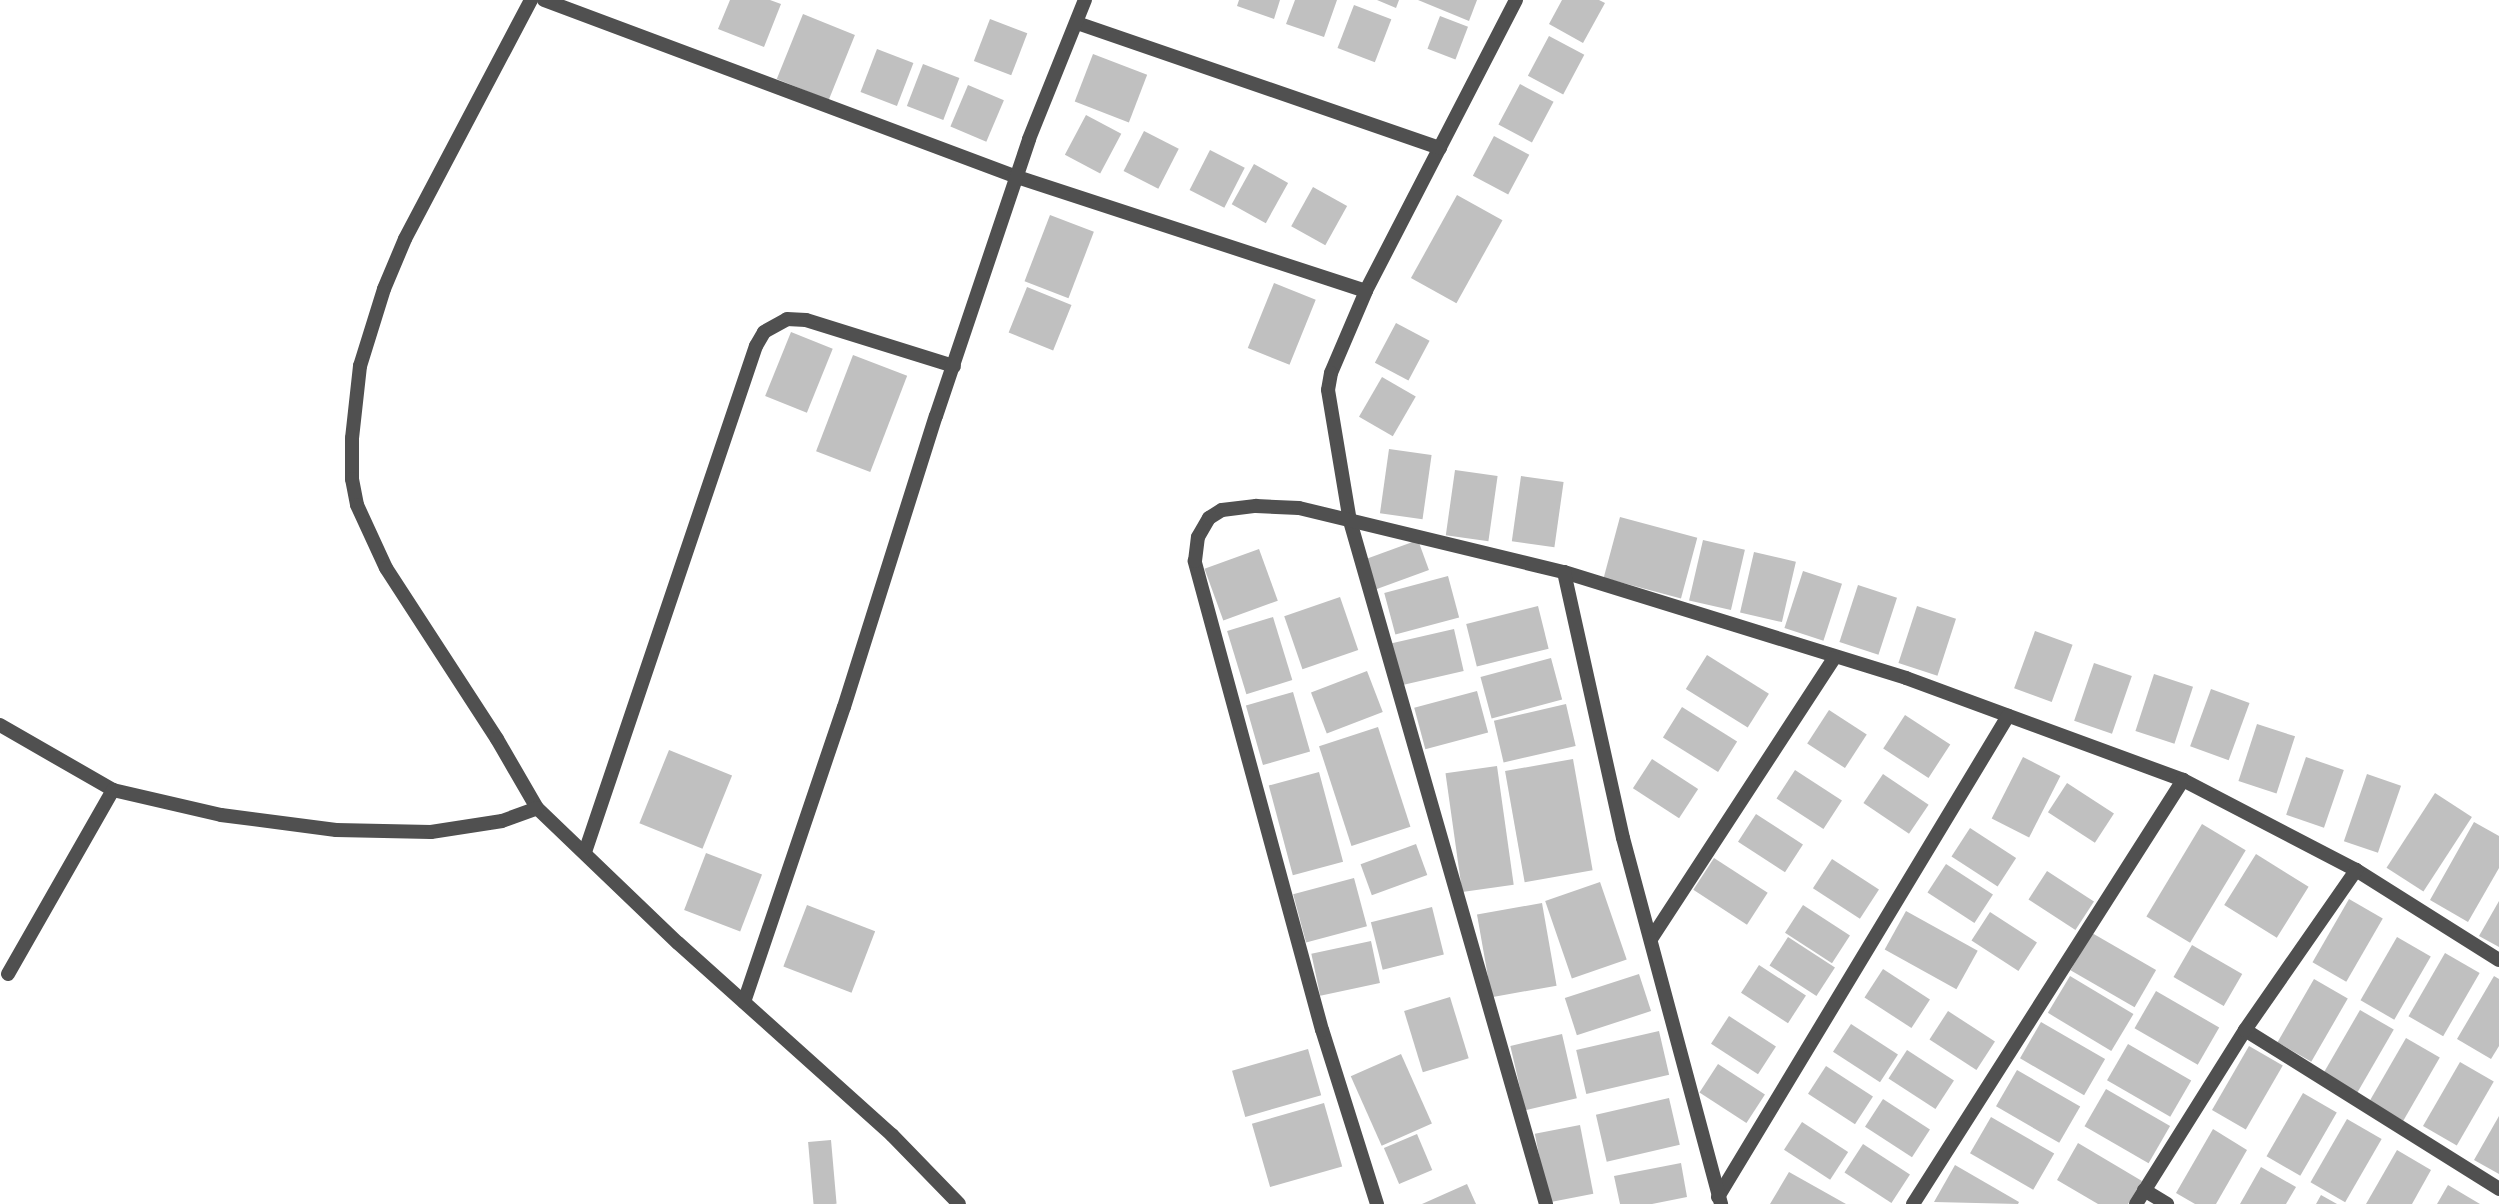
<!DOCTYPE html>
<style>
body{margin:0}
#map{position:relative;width:2499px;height:1204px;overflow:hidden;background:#fff;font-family:Barlow,sans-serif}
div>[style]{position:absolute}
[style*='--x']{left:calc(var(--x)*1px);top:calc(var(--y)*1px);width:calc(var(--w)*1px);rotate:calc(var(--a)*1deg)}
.building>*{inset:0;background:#c0c0c0;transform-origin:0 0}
.street>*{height:14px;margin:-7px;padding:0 7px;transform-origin:7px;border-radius:7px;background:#505050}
span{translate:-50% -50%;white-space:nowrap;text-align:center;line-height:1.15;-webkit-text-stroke:7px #fff;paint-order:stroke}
</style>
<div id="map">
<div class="building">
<i style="clip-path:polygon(730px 0,770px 0,781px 4px,764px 47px,718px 29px)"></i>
<i style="clip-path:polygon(1239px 0,1280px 0,1274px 19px,1237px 6px)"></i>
<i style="clip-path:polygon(1295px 0,1337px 0,1324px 37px,1286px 24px)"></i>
<i style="clip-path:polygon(1377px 0,1399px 0,1396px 8px)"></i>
<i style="clip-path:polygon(1418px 0,1477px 0,1469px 21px)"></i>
<i style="clip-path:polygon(1562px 0,1599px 0,1605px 3px,1583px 43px,1549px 24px)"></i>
<i style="left:1354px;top:5px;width:40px;height:46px;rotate:21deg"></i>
<i style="left:803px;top:14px;width:56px;height:70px;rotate:22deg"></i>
<i style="left:1440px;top:16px;width:30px;height:35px;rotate:21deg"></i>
<i style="left:990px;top:19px;width:40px;height:45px;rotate:21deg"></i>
<i style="left:1549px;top:36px;width:40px;height:45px;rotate:28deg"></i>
<i style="left:877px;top:49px;width:39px;height:46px;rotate:21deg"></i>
<i style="left:1093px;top:54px;width:58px;height:51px;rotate:21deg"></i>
<i style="left:923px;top:64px;width:39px;height:45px;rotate:21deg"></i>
<i style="left:1520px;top:84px;width:38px;height:46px;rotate:28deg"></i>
<i style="left:968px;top:85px;width:39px;height:45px;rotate:23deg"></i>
<i style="left:1086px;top:115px;width:40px;height:45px;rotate:28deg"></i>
<i style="left:1144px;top:131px;width:39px;height:45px;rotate:27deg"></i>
<i style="left:1494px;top:136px;width:40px;height:45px;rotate:28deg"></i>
<i style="left:1210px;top:150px;width:39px;height:45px;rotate:27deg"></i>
<i style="left:1254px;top:164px;width:39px;height:46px;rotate:29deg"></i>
<i style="left:1313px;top:187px;width:39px;height:45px;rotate:29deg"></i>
<i style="left:1457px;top:195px;width:52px;height:95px;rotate:29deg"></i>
<i style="left:1050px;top:215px;width:47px;height:71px;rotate:21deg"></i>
<i style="left:1274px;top:283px;width:45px;height:70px;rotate:22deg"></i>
<i style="left:1027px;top:287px;width:48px;height:49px;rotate:22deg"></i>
<i style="left:1396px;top:323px;width:38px;height:45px;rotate:28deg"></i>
<i style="left:791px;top:332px;width:45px;height:69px;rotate:22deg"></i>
<i style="left:853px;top:355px;width:58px;height:103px;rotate:21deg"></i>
<i style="left:1382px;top:377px;width:39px;height:46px;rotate:30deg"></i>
<i style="left:1389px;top:449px;width:43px;height:65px;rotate:8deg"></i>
<i style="left:1455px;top:470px;width:43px;height:66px;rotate:8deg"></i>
<i style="left:1521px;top:476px;width:43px;height:66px;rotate:8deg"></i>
<i style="left:1620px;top:517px;width:80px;height:63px;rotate:15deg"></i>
<i style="left:1418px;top:540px;width:32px;height:59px;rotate:70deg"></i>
<i style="left:1703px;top:540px;width:43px;height:62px;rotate:13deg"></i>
<i style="left:1259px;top:549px;width:55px;height:58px;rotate:70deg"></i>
<i style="left:1754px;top:552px;width:43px;height:62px;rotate:13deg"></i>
<i style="left:1803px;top:571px;width:41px;height:60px;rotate:18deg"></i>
<i style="left:1448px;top:576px;width:43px;height:66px;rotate:75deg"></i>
<i style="left:1858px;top:585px;width:41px;height:60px;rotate:18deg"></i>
<i style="left:1340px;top:597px;width:56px;height:59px;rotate:71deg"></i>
<i style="left:1538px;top:606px;width:44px;height:74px;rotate:76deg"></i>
<i style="left:1917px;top:606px;width:41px;height:60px;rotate:18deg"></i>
<i style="left:1273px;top:617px;width:66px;height:48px;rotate:73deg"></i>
<i style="left:1454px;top:629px;width:43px;height:66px;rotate:77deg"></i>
<i style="left:2035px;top:631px;width:40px;height:61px;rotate:20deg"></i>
<i style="left:1707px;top:655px;width:73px;height:40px;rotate:32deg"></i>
<i style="left:1551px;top:658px;width:43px;height:73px;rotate:75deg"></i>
<i style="left:2094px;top:663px;width:40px;height:61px;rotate:19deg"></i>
<i style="left:1367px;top:671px;width:44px;height:60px;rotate:69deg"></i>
<i style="left:2154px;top:674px;width:41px;height:60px;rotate:18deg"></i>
<i style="left:2211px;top:689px;width:41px;height:61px;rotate:20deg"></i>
<i style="left:1477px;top:691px;width:43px;height:65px;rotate:75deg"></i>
<i style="left:1293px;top:692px;width:62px;height:49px;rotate:74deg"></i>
<i style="left:1566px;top:704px;width:43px;height:74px;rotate:77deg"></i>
<i style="left:1682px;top:707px;width:65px;height:36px;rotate:32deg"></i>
<i style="left:1829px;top:710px;width:45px;height:40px;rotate:33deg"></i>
<i style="left:1905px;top:715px;width:54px;height:40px;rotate:33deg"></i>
<i style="left:2257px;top:724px;width:40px;height:60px;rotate:18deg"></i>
<i style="left:1378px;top:727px;width:105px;height:62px;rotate:72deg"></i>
<i style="left:669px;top:750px;width:68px;height:79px;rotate:22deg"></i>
<i style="left:2023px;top:757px;width:42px;height:69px;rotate:27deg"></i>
<i style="left:2306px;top:757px;width:40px;height:61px;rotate:19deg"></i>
<i style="left:1573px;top:759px;width:113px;height:69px;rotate:80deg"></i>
<i style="left:1652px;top:759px;width:55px;height:35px;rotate:33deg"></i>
<i style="left:1497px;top:766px;width:120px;height:52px;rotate:82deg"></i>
<i style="left:1795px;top:770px;width:56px;height:34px;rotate:33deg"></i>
<i style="left:1319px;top:772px;width:93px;height:52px;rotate:75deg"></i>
<i style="left:1883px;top:774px;width:55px;height:35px;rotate:34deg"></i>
<i style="left:2367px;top:774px;width:36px;height:71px;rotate:19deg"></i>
<i style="left:2067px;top:783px;width:56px;height:35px;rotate:33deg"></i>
<i style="left:2435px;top:793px;width:44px;height:89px;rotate:33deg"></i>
<i style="left:1756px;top:814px;width:56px;height:33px;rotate:33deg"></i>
<i style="clip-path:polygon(2474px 822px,2499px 836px,2499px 868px,2468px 922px,2430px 900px)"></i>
<i style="left:2202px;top:824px;width:51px;height:108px;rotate:31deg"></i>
<i style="left:1970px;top:828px;width:55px;height:34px;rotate:33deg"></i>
<i style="left:1416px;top:844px;width:33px;height:59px;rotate:70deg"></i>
<i style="left:706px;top:853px;width:60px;height:61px;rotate:21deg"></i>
<i style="left:2256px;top:854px;width:62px;height:60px;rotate:32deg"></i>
<i style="left:1714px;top:858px;width:64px;height:38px;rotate:33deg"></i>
<i style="left:1832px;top:859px;width:56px;height:35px;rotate:33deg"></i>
<i style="left:1946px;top:864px;width:56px;height:34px;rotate:33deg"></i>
<i style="left:2047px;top:871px;width:56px;height:34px;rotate:33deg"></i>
<i style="left:1354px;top:878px;width:50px;height:63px;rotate:75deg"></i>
<i style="left:1600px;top:882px;width:82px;height:58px;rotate:71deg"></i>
<i style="left:2349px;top:899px;width:39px;height:73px;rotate:30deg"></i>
<i style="clip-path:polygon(2499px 901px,2499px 947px,2479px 936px)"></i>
<i style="left:1542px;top:903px;width:84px;height:66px;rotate:80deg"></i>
<i style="left:807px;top:905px;width:73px;height:66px;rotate:21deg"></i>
<i style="left:1803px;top:905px;width:56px;height:33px;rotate:33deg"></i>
<i style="left:1432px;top:907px;width:49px;height:63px;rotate:76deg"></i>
<i style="left:1906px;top:911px;width:82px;height:44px;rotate:29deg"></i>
<i style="left:1990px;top:912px;width:56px;height:34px;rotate:33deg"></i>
<i style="left:2092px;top:933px;width:74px;height:43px;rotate:30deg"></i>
<i style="left:1788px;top:937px;width:56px;height:34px;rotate:33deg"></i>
<i style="left:2397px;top:937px;width:39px;height:73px;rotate:30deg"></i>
<i style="left:1371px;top:941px;width:43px;height:61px;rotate:78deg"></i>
<i style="left:2192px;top:945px;width:58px;height:37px;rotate:30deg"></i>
<i style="left:2445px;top:953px;width:40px;height:73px;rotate:30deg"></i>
<i style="left:1759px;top:965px;width:56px;height:33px;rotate:33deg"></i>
<i style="left:1883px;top:969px;width:56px;height:34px;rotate:33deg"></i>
<i style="left:1639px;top:974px;width:39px;height:78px;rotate:72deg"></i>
<i style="left:2070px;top:976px;width:74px;height:43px;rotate:31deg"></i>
<i style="clip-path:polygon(2494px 976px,2499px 979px,2499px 1046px,2491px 1059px,2457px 1039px)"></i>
<i style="left:2314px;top:979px;width:39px;height:73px;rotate:30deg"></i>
<i style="left:2156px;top:991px;width:73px;height:43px;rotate:30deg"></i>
<i style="left:1450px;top:997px;width:64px;height:48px;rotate:73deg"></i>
<i style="left:2360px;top:1010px;width:39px;height:74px;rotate:30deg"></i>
<i style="left:1948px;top:1011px;width:56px;height:34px;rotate:33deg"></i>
<i style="left:1729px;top:1016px;width:56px;height:33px;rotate:33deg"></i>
<i style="left:2041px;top:1022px;width:74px;height:42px;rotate:30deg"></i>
<i style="left:1851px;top:1024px;width:56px;height:33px;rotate:33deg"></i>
<i style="left:1659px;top:1031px;width:45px;height:85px;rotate:77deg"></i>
<i style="left:1562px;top:1034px;width:66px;height:53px;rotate:77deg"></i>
<i style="left:2406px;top:1038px;width:39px;height:73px;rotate:30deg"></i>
<i style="left:2128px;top:1044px;width:73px;height:42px;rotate:30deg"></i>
<i style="left:2249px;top:1046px;width:39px;height:74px;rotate:30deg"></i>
<i style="left:1308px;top:1049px;width:48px;height:79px;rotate:74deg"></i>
<i style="left:1907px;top:1050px;width:56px;height:34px;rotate:33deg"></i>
<i style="left:1401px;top:1054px;width:76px;height:55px;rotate:66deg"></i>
<i style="left:2460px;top:1062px;width:39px;height:74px;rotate:30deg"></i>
<i style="left:1718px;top:1064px;width:56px;height:34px;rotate:33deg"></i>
<i style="left:1826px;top:1066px;width:56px;height:33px;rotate:33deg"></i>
<i style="left:2017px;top:1070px;width:73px;height:42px;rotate:30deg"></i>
<i style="left:2106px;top:1089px;width:74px;height:43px;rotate:30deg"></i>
<i style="left:2303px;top:1093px;width:39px;height:73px;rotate:30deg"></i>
<i style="left:1669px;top:1098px;width:48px;height:75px;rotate:77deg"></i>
<i style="left:1883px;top:1099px;width:56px;height:33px;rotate:33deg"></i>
<i style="left:1324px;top:1103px;width:66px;height:75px;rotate:74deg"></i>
<i style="clip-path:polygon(2499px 1116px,2499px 1174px,2474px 1160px)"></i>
<i style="left:1991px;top:1117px;width:73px;height:42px;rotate:30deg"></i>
<i style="left:2347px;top:1119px;width:40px;height:73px;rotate:30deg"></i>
<i style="left:1802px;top:1122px;width:55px;height:33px;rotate:33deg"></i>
<i style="left:1580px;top:1125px;width:70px;height:46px;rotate:79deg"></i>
<i style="clip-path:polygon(2213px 1129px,2247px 1150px,2216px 1204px,2195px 1204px,2176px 1193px)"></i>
<i style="left:1417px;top:1134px;width:39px;height:36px;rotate:67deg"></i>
<i style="left:831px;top:1140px;width:64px;height:23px;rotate:85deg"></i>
<i style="clip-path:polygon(2078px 1143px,2142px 1181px,2128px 1204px,2098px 1204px,2057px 1180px)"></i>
<i style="left:1863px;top:1144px;width:56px;height:34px;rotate:33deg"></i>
<i style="clip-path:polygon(2397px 1150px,2431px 1170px,2412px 1204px,2366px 1204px)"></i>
<i style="clip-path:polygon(1681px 1163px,1687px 1197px,1652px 1204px,1620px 1204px,1614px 1176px)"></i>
<i style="clip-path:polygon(1955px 1165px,2019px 1202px,2018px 1204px,1934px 1202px)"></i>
<i style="clip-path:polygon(2261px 1167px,2296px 1187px,2286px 1204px,2240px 1204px)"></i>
<i style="clip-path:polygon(1789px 1172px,1846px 1204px,1770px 1204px)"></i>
<i style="clip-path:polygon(1467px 1184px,1476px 1204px,1422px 1204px)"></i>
<i style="clip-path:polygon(2448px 1185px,2480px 1204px,2437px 1204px)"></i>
<i style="clip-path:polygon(2321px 1195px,2337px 1204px,2316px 1204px)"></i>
</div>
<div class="street">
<i style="--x:531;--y:0;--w:270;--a:117.8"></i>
<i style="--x:405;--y:239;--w:54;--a:112.8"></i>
<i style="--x:384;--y:289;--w:81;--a:107.3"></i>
<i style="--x:360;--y:366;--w:72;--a:96.3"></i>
<i style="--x:352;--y:438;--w:41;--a:90"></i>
<i style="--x:352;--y:479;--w:26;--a:79"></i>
<i style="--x:357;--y:505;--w:69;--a:65.3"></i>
<i style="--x:386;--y:568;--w:204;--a:57"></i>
<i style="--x:497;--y:739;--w:80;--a:59.9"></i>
<i style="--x:537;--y:808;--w:195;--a:43.8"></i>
<i style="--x:678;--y:943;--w:288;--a:41.9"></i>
<i style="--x:892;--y:1135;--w:96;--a:45.8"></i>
<i style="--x:544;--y:0;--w:505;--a:20.52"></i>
<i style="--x:1017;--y:177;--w:367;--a:18.1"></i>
<i style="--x:1516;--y:0;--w:327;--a:117.3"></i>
<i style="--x:1366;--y:291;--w:89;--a:113.1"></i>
<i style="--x:1331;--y:373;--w:17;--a:100"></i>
<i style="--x:1328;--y:390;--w:133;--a:80.5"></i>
<i style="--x:1350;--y:521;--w:711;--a:73.99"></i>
<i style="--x:1077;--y:23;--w:384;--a:19"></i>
<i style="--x:1564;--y:572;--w:358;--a:17.2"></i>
<i style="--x:1906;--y:678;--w:295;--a:20.2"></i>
<i style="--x:2183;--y:780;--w:195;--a:27.5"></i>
<i style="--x:2356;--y:870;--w:169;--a:32.2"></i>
<i style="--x:0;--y:725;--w:130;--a:29.9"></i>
<i style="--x:113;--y:790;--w:111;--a:13"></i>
<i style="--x:221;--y:815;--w:116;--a:7.4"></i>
<i style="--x:336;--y:830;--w:95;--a:1.2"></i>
<i style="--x:431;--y:832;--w:72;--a:-8.8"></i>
<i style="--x:502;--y:821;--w:37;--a:-20"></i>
<i style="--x:585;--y:852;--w:534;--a:-71.33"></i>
<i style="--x:756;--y:346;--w:16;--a:-60"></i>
<i style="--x:764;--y:332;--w:26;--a:-29"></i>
<i style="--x:787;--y:319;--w:19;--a:3"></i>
<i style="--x:806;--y:320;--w:155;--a:17.3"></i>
<i style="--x:1651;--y:939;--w:335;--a:-56.9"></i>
<i style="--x:8;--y:974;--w:212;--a:-60.3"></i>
<i style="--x:744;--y:1002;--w:311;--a:-71.3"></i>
<i style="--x:844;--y:707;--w:305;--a:-72.5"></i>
<i style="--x:936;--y:416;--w:292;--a:-71.4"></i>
<i style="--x:1029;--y:139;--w:150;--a:-68.1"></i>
<i style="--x:2245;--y:1030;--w:300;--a:32"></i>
<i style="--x:2144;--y:1190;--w:27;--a:31"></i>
<i style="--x:1718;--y:1197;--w:562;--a:-58.91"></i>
<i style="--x:1377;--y:1204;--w:182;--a:-107.5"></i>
<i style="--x:1322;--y:1030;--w:486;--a:-105.2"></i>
<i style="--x:1195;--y:561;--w:24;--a:-83"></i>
<i style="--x:1198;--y:537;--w:22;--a:-60"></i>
<i style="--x:1209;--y:518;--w:15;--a:-32"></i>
<i style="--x:1222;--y:510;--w:34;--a:-7"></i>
<i style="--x:1256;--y:506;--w:43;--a:2.7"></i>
<i style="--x:1299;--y:508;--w:273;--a:13.6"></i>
<i style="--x:1564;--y:572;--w:272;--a:77.5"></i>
<i style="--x:1623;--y:838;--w:379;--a:75"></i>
<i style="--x:1913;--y:1204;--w:503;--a:-57.51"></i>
<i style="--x:2136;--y:1204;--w:205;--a:-57.9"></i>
<i style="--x:2245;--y:1030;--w:195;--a:-55.2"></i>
</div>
</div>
